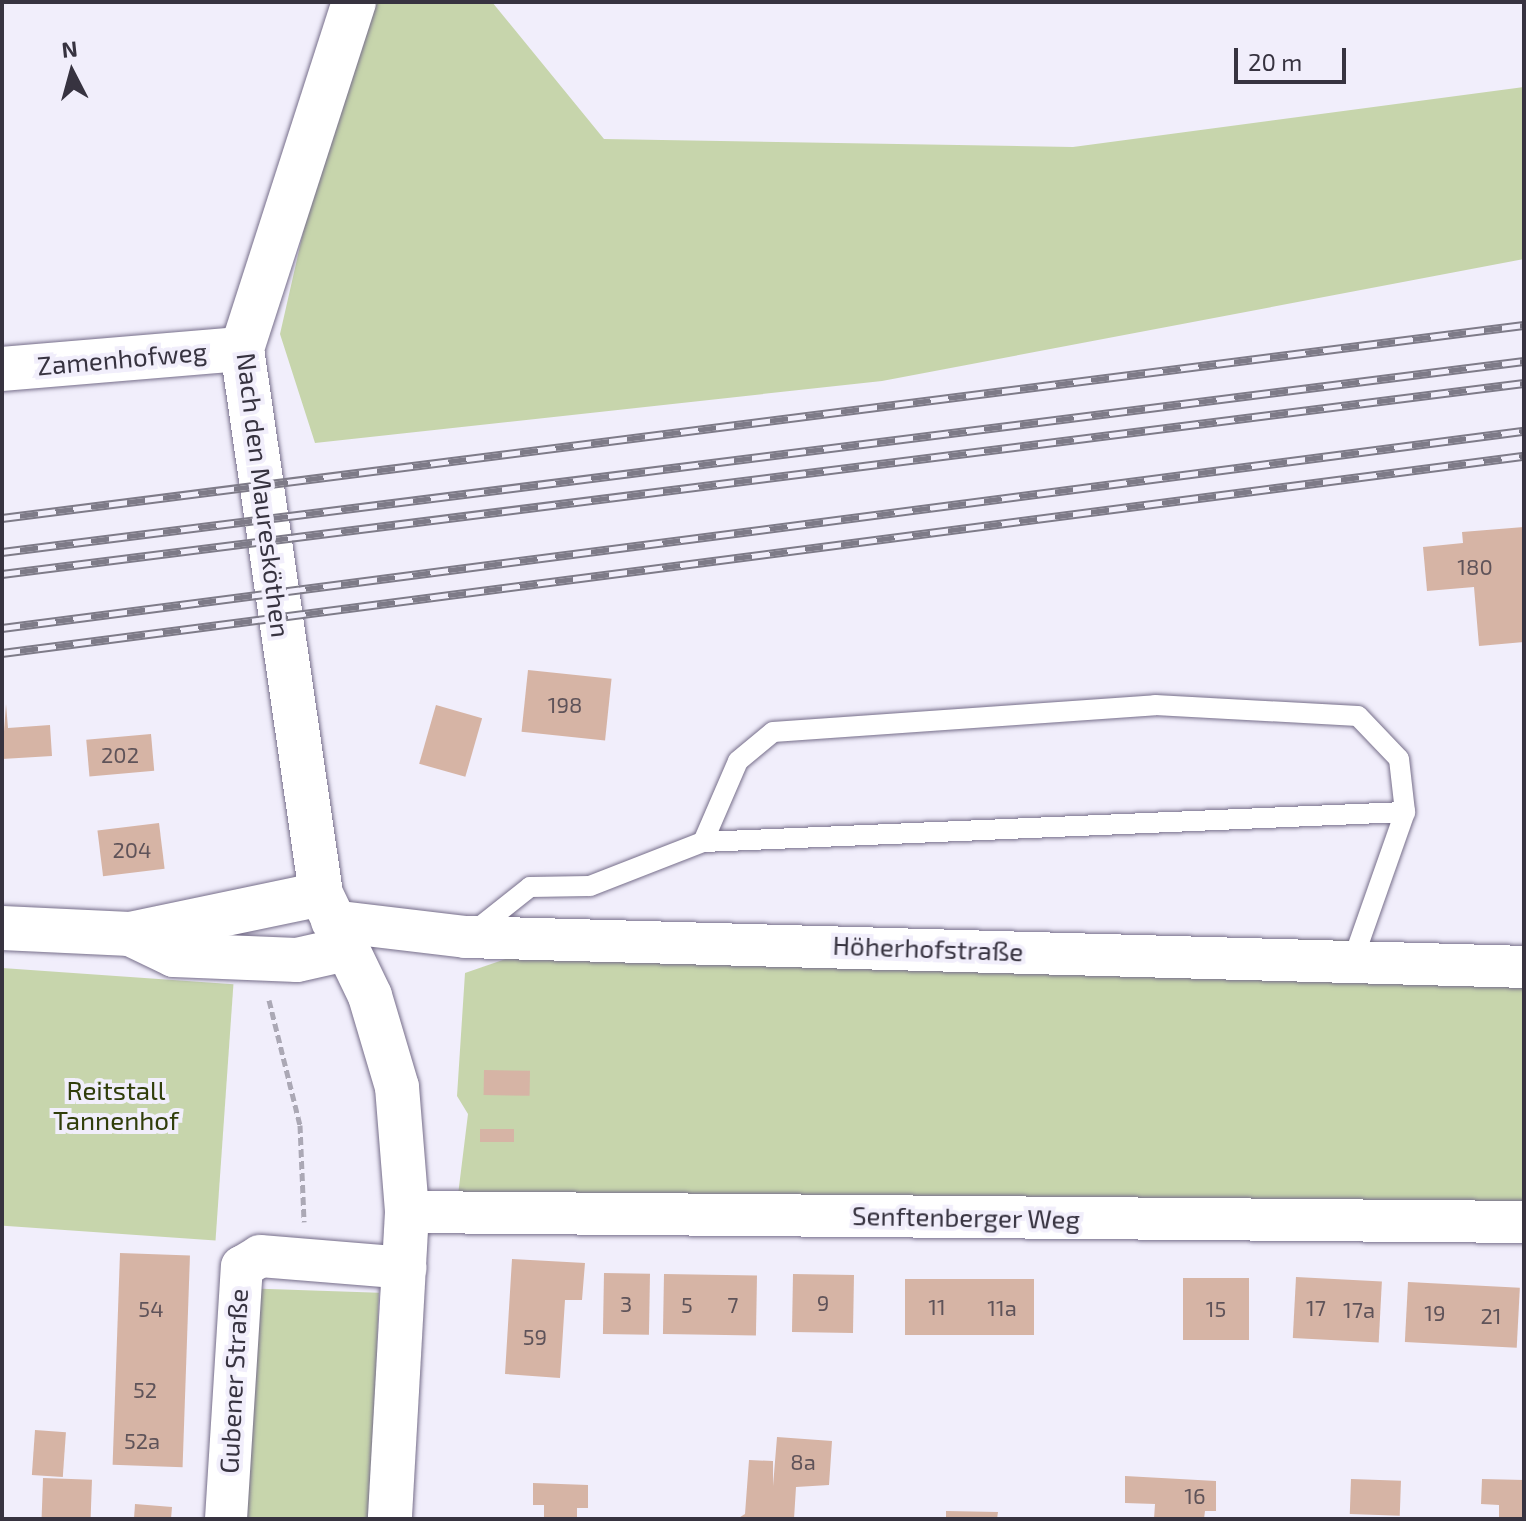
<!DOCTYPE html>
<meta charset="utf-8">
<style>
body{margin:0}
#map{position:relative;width:1526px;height:1521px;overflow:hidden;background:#f1eefb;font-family:"Exo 2",sans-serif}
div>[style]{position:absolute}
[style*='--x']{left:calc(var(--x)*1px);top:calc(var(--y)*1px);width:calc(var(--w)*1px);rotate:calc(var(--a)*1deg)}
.green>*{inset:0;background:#c7d5ac;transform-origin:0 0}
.building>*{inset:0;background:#d6b4a5;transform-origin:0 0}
.path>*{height:5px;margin-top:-2.5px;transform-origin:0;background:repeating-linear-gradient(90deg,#aba8b5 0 8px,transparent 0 12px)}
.roads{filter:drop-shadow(0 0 2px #766e8a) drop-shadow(0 0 2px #766e8a)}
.service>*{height:20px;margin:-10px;padding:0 10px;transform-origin:10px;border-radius:10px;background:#fff}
.minor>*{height:42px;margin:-21px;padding:0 21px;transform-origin:21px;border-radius:21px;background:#fff}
.tertiary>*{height:44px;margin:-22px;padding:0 22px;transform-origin:22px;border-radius:22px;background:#fff}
.rail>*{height:9px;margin-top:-4.5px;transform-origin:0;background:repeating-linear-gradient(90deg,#f1eefb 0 18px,#7e7b88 0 36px);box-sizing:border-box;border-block:2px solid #7e7b88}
span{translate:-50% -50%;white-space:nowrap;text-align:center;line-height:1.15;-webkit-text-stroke:8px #f1eefb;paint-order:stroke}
.number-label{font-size:22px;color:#5f5359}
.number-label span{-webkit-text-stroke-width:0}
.street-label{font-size:26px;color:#373340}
.park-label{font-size:26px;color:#303d0a}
.frame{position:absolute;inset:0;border:4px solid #373340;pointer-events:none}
.north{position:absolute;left:32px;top:32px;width:80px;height:80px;-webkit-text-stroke:6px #f1eefb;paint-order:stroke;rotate:354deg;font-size:22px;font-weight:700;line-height:32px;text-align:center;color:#373340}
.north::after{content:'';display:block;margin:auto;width:28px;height:36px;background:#373340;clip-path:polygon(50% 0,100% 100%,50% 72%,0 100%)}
.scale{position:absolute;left:1234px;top:48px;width:112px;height:36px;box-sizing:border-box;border:4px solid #373340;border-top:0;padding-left:10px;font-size:24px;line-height:28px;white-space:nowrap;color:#373340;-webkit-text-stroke:6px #f1eefb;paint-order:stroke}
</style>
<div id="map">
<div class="green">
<i style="clip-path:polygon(373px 2px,492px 2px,604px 139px,1073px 147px,1524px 87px,1524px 259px,882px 381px,315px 443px,280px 334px,310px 202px)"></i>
<i style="clip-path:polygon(584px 932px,1356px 940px,1524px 954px,1524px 1202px,1074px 1207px,458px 1195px,468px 1114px,457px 1096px,465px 973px)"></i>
<i style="left:2px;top:968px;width:232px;height:257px;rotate:4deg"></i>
<i style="left:241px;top:1288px;width:138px;height:231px;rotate:2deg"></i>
</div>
<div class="building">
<i style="clip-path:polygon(1524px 527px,1524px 642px,1479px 646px,1474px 587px,1427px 591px,1423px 547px,1463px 543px,1462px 532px)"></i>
<i style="left:528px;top:670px;width:84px;height:62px;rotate:6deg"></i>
<i style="clip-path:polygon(6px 704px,8px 728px,50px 725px,52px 756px,2px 759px)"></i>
<i style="left:436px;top:705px;width:48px;height:61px;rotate:16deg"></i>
<i style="left:151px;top:734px;width:37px;height:65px;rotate:85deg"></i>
<i style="left:159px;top:823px;width:46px;height:62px;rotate:83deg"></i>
<i style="left:484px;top:1070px;width:46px;height:25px;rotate:1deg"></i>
<i style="left:480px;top:1129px;width:34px;height:13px"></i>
<i style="left:120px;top:1253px;width:70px;height:212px;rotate:2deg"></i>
<i style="clip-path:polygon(512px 1259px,585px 1263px,582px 1300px,565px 1300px,560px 1378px,505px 1374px)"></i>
<i style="left:604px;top:1273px;width:46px;height:61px;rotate:1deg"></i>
<i style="left:664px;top:1274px;width:93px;height:60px;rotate:1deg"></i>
<i style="left:793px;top:1274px;width:61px;height:58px;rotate:1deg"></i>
<i style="left:1296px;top:1277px;width:86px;height:61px;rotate:3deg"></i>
<i style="left:1183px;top:1278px;width:66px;height:62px"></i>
<i style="left:905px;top:1279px;width:129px;height:56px"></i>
<i style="left:1408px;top:1282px;width:112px;height:60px;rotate:3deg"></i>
<i style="left:35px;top:1430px;width:31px;height:45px;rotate:4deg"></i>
<i style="clip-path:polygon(777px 1437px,832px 1441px,829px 1485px,796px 1487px,794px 1519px,737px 1519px,745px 1514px,749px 1460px,773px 1461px,773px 1486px)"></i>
<i style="clip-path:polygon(1125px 1476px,1216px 1481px,1216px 1511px,1205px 1511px,1204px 1519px,1154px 1519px,1155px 1504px,1125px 1503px)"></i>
<i style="left:43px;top:1478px;width:49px;height:41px;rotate:2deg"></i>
<i style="left:1351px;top:1479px;width:50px;height:35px;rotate:2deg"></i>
<i style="clip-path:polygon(1482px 1479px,1524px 1480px,1524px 1519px,1499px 1519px,1499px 1505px,1481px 1504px)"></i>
<i style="clip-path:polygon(533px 1483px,588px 1485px,588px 1508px,577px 1508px,577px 1519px,544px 1519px,544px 1505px,533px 1505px)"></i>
<i style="clip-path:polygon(135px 1504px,172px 1507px,171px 1519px,134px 1519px)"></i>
<i style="clip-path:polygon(946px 1511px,998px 1512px,997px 1519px,946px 1519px)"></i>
</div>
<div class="path">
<i style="--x:269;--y:1000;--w:129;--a:76.1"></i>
<i style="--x:300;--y:1125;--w:97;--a:87.6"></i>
</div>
<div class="roads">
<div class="service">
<i style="--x:703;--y:842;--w:88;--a:-66.6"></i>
<i style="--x:738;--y:761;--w:45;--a:-39.6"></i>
<i style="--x:773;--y:732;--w:383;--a:-4"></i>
<i style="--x:1155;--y:705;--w:203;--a:3.1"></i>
<i style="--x:1358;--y:716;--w:59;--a:46.4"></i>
<i style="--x:1399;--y:759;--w:53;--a:83.5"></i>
<i style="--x:472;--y:933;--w:74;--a:-38.4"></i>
<i style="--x:530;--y:887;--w:60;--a:-1"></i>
<i style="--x:590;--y:886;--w:121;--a:-21.3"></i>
<i style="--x:703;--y:842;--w:703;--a:-2.45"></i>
<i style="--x:1405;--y:812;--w:157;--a:109.4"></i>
</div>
<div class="minor">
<i style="--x:332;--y:921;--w:135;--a:6.8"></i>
<i style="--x:466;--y:937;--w:1058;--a:1.62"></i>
<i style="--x:407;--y:1212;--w:1117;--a:0.51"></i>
<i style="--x:226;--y:1519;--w:253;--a:-86.4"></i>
<i style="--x:242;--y:1267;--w:21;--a:-31"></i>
<i style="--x:260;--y:1256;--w:146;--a:4.7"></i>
</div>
<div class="tertiary">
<i style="--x:354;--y:2;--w:365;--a:107.9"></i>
<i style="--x:242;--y:349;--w:551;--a:81.75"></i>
<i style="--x:321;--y:894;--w:113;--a:64.3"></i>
<i style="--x:370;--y:996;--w:95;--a:73.5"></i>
<i style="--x:397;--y:1087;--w:125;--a:85.4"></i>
<i style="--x:407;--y:1212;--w:307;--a:93.2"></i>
<i style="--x:2;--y:369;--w:241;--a:-4.8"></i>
<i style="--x:2;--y:928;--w:128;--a:2.7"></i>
<i style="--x:130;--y:934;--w:195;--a:-11.8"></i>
<i style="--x:130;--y:934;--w:49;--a:25.5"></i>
<i style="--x:174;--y:955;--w:123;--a:2.3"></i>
<i style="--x:297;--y:960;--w:50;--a:-12.7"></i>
</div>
</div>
<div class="rail">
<i style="--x:2;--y:518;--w:1534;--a:-7.23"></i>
<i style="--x:2;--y:552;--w:1534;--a:-7.15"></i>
<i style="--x:2;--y:574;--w:1534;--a:-7.15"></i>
<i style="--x:2;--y:628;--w:1535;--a:-7.38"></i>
<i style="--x:2;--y:653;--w:1535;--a:-7.38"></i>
</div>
<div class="number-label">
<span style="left:1475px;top:567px">180</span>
<span style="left:565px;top:705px">198</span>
<span style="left:120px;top:755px">202</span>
<span style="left:132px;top:850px">204</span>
<span style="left:823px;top:1303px">9</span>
<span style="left:626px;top:1304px">3</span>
<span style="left:687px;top:1305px">5</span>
<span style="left:733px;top:1305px">7</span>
<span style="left:937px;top:1307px">11</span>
<span style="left:1002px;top:1308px">11a</span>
<span style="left:1316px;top:1308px">17</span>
<span style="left:151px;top:1309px">54</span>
<span style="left:1216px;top:1309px">15</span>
<span style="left:1359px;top:1310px">17a</span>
<span style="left:1435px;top:1313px">19</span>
<span style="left:1491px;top:1316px">21</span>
<span style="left:535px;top:1337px">59</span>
<span style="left:145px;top:1390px">52</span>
<span style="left:142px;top:1441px">52a</span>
<span style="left:803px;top:1462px">8a</span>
<span style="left:1195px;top:1496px">16</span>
</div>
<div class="street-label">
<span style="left:122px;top:358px;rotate:-5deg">Zamenhofweg</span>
<span style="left:264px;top:495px;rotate:83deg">Nach den Mauresköthen</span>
<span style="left:928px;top:948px;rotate:2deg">Höherhofstraße</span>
<span style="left:966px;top:1217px;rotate:1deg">Senftenberger Weg</span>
<span style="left:233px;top:1381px;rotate:-87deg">Gubener Straße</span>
</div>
<div class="park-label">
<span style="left:116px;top:1105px">Reitstall<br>Tannenhof</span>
</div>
<div class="frame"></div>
<div class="north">N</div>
<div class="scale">20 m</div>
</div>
